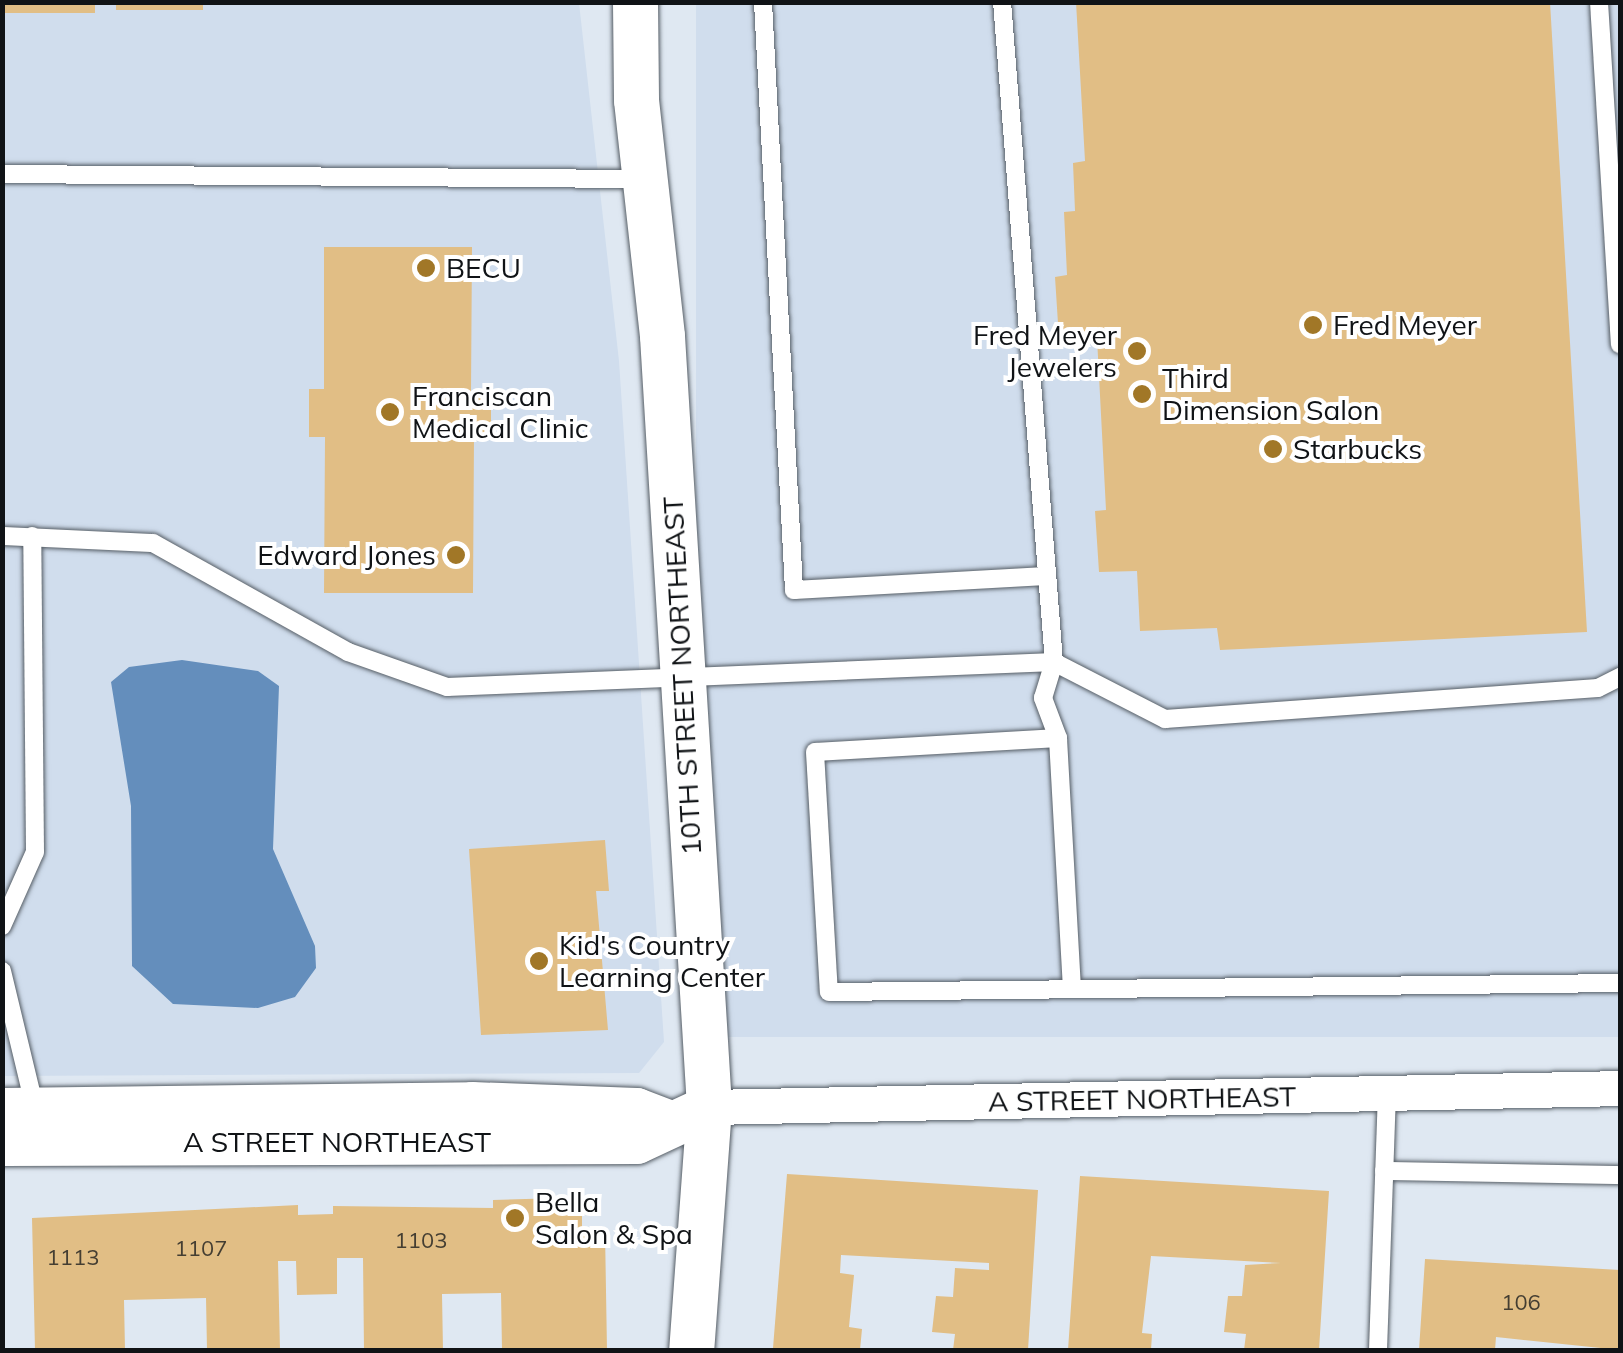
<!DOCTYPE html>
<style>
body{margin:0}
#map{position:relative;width:1623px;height:1353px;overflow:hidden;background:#dfe8f2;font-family:Mulish,sans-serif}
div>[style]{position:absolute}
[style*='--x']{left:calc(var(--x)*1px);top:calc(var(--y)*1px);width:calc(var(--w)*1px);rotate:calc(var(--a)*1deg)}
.built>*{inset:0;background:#d0dded;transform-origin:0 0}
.water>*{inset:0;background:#648ebc}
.building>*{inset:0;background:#e1be85;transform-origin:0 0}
.roads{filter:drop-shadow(0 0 2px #565e66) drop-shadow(0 0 2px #565e66)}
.service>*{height:18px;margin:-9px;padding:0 9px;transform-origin:9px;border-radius:9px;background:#fff}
.minor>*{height:35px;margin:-17.5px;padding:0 17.5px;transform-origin:17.5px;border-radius:17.5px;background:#fff}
.tertiary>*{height:45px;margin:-22.5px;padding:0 22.5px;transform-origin:22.5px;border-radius:22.5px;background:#fff}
.dots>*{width:28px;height:28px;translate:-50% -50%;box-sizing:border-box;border:5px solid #fff;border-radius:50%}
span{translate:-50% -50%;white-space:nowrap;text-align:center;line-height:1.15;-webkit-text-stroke:8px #fff;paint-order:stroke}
.number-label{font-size:22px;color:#443e32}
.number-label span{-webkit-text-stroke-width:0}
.poi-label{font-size:28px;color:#101316}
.left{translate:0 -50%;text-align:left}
.right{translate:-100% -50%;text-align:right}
.street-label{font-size:28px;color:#101316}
.frame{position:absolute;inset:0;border:5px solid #101316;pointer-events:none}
</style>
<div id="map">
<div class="built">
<i style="clip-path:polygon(2px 3px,579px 3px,619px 361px,664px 1042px,639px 1073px,3px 1076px)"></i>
<i style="left:696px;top:3px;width:924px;height:1034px"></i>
</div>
<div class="water">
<i style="clip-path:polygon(182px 660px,258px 671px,279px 686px,273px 849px,315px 946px,316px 968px,295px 997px,258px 1008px,173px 1004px,132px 966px,131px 806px,111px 682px,129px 667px)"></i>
</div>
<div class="building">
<i style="left:2px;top:2px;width:93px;height:11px"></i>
<i style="left:116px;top:2px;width:87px;height:8px"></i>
<i style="clip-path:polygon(1076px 2px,1550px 2px,1587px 632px,1220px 650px,1217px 628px,1140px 631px,1137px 571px,1099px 572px,1095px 511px,1106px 510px,1097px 338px,1059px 339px,1055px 277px,1067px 275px,1064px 212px,1075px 211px,1073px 163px,1085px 161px)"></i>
<i style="clip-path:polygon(324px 247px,472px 247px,471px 393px,491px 393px,491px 437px,474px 437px,473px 593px,324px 593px,325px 437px,309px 437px,309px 389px,324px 389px)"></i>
<i style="clip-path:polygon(605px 840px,609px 891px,596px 891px,608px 1030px,481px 1035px,469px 849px)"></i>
<i style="clip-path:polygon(787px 1174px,1038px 1190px,1028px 1350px,953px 1350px,955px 1334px,932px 1332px,936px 1296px,953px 1297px,955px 1268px,989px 1270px,989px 1263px,841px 1255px,840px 1273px,854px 1275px,849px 1327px,862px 1329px,860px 1350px,773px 1348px)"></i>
<i style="clip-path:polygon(1080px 1176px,1329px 1191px,1319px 1350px,1244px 1350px,1246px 1334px,1224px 1332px,1228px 1296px,1242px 1296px,1245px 1265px,1281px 1263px,1151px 1256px,1142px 1333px,1152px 1334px,1151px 1350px,1068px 1350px)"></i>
<i style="clip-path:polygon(561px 1198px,562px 1212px,582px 1212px,582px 1232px,605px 1231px,607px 1350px,502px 1350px,501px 1293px,442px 1294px,443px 1350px,364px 1350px,363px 1258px,337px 1258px,337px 1294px,297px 1295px,296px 1261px,278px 1261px,280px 1350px,207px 1350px,206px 1298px,124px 1300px,125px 1350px,35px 1350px,32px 1218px,298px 1205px,298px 1215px,333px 1214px,333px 1206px,493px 1208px,493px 1200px)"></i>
<i style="clip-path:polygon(1425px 1259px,1620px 1270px,1620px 1350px,1496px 1337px,1495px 1350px,1419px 1350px)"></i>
</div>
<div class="roads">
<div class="service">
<i style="--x:763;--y:2;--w:589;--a:86.98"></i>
<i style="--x:794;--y:590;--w:252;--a:-3.2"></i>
<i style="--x:1599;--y:2;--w:343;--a:86.5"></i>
<i style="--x:2;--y:174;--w:640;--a:0.45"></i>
<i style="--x:2;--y:536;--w:151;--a:2.7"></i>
<i style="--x:153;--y:543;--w:223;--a:29.2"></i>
<i style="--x:348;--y:652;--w:105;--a:19.5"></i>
<i style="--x:447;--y:687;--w:608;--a:-2.36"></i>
<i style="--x:1054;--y:662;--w:662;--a:-94.5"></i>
<i style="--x:1058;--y:738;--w:243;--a:176.7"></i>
<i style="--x:815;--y:752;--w:240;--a:86.7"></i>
<i style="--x:829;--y:992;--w:791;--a:-0.65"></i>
<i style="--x:2;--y:926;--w:81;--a:-66"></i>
<i style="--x:35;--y:852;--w:316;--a:-90.5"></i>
<i style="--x:2;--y:971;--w:141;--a:76.5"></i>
<i style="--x:1072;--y:989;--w:251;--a:-93.2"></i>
<i style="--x:1058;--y:738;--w:43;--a:-110.6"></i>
<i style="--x:1043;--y:698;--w:38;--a:-73"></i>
<i style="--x:1054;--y:662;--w:125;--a:27.2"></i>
<i style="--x:1165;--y:719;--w:434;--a:-4.1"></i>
<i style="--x:1598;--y:688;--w:25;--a:-27"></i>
<i style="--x:1384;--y:1171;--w:236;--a:1"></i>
<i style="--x:1378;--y:1350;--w:256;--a:-88"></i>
</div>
<div class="minor">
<i style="--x:709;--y:1107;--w:911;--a:-1.19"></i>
</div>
<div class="tertiary">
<i style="--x:635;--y:2;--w:98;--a:89.4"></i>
<i style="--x:636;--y:100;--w:237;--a:83.7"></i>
<i style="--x:662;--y:336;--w:772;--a:86.51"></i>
<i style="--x:709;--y:1107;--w:244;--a:94.2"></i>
<i style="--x:2;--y:1110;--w:470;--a:-0.7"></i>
<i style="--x:472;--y:1104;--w:164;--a:2.1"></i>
<i style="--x:636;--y:1110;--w:33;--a:21"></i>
<i style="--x:2;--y:1143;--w:634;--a:-0.18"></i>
<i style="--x:636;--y:1141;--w:81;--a:-25"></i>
</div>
</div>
<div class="dots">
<i style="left:426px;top:268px;background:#a17727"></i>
<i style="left:1313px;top:325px;background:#a17727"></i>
<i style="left:1137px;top:351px;background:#a17727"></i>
<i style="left:1142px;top:394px;background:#a17727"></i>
<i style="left:390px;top:412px;background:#a17727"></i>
<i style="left:1273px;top:449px;background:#a17727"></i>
<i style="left:456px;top:555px;background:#a17727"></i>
<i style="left:539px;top:961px;background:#a17727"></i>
<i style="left:515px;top:1218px;background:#a17727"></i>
</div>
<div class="number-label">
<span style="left:421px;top:1241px">1103</span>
<span style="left:201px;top:1249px">1107</span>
<span style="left:73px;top:1258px">1113</span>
<span style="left:1521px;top:1303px">106</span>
</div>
<div class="poi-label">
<span class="left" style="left:446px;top:268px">BECU</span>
<span class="left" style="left:1333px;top:325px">Fred Meyer</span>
<span class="right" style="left:1117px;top:351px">Fred Meyer<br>Jewelers</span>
<span class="left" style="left:1162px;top:394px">Third<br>Dimension Salon</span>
<span class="left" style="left:412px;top:412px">Franciscan<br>Medical Clinic</span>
<span class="left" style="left:1293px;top:449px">Starbucks</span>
<span class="right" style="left:436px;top:555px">Edward Jones</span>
<span class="left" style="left:559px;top:961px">Kid's Country<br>Learning Center</span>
<span class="left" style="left:535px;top:1218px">Bella<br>Salon &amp; Spa</span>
</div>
<div class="street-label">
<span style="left:682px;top:676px;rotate:-93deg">10TH STREET NORTHEAST</span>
<span style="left:1142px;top:1099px;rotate:-1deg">A STREET NORTHEAST</span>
<span style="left:337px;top:1142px">A STREET NORTHEAST</span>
</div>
<div class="frame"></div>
</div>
